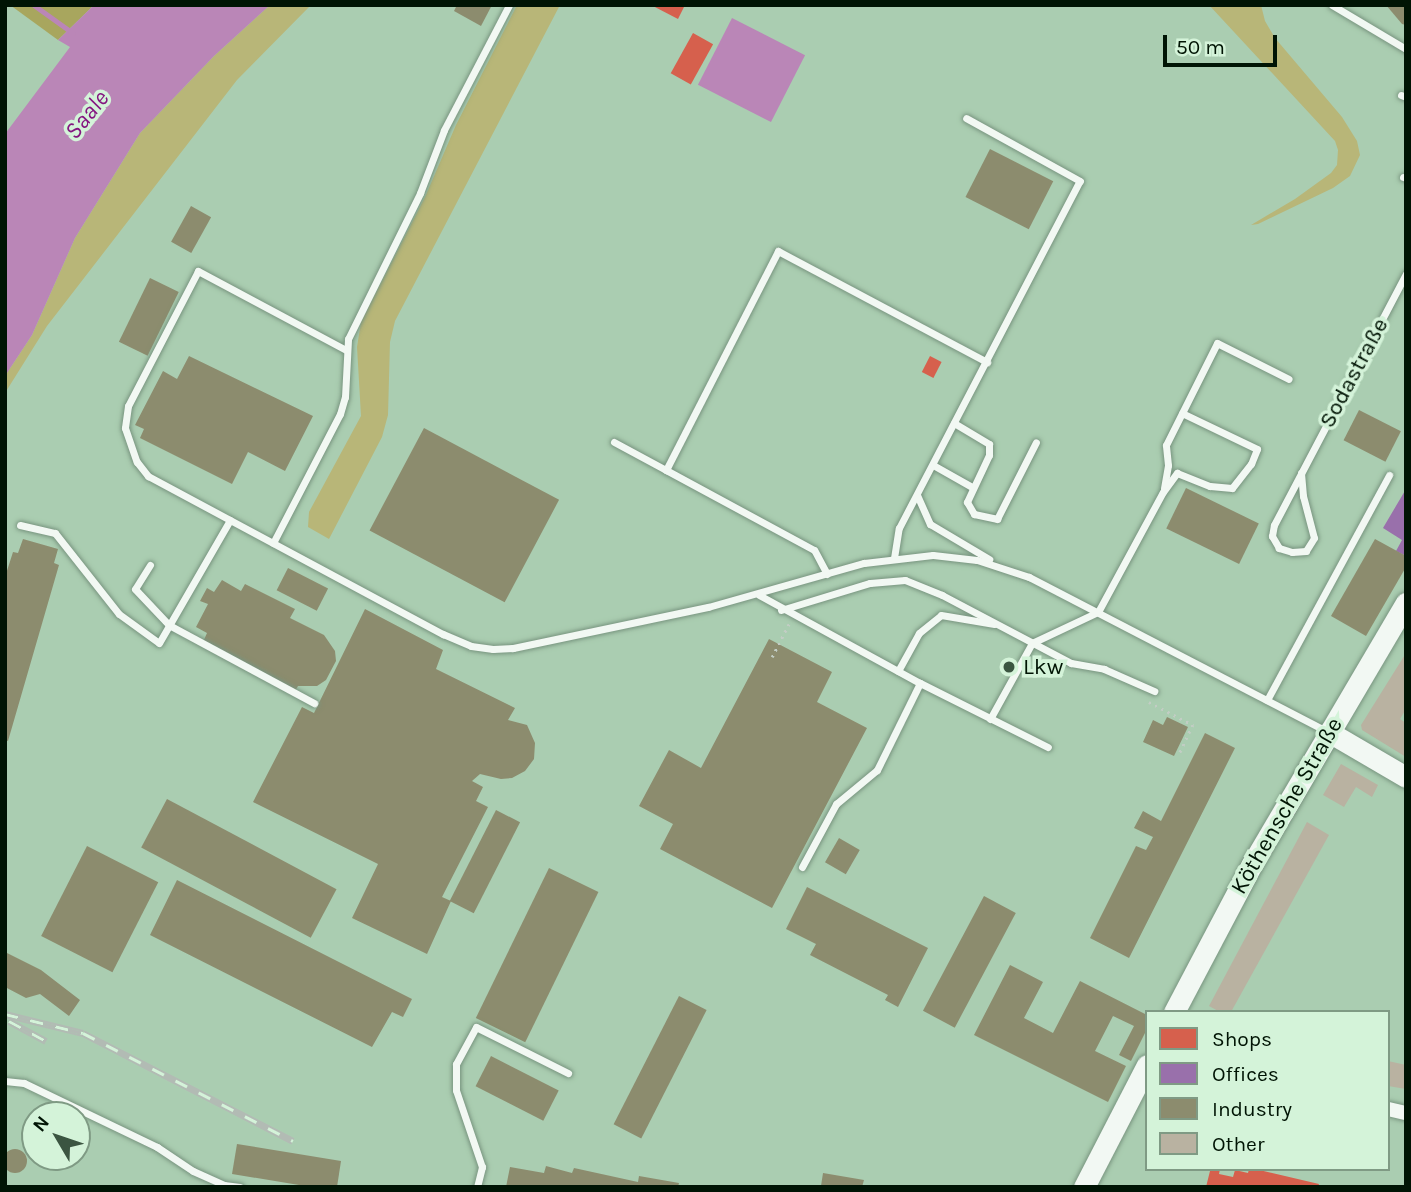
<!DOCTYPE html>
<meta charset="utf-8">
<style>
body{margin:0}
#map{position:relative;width:1411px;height:1192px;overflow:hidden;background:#aacdb1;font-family:Karla,sans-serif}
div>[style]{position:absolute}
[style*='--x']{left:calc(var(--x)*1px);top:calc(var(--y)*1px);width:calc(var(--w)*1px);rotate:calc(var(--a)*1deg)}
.green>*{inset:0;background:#b8b678}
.forest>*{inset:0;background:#a8a65e}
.water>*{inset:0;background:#ba86b7;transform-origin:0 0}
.shops>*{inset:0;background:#d6604d;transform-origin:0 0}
.offices>*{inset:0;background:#9970ab}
.industry>*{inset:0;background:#8c8c6e;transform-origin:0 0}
.round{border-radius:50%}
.stream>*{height:4.5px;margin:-2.25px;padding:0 2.25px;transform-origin:2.25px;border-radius:2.25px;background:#ba86b7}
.building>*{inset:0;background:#b9b2a1}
.path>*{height:2.5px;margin-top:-1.25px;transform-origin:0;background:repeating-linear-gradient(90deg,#c2cdc4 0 2px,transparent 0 7px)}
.roads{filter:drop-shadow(0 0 2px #78947f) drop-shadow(0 0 2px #78947f)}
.lane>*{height:7px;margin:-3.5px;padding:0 3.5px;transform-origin:3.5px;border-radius:3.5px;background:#f2f8f3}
.street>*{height:14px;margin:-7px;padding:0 7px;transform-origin:7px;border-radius:7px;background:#f2f8f3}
.secondary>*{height:21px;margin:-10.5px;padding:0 10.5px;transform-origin:10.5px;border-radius:10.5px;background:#f2f8f3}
.rail>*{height:7px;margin-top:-3.5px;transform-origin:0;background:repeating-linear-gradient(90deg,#d4f3d9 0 13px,#b2bbb4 0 26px);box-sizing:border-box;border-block:2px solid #b2bbb4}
.dots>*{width:19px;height:19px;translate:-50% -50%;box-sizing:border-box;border:4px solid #d4f3d9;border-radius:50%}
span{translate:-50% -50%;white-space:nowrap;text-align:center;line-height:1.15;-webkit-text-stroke:7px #d4f3d9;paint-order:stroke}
.street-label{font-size:23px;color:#001404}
.poi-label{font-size:23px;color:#001404}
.left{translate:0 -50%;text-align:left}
.water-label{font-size:24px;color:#841680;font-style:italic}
.frame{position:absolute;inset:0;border:7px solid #001404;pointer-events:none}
.legend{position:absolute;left:1145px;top:1010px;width:245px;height:161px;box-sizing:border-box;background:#d4f3d9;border:2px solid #7f9a84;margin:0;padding:9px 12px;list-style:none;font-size:21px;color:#001404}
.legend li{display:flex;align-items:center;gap:14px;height:35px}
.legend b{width:35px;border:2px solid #7f9a84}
.north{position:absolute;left:21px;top:1101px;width:70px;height:70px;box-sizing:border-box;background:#d4f3d9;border:2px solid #7f9a84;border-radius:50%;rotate:309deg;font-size:19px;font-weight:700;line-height:28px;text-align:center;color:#001404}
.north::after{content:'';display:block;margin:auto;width:24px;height:32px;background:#3b5541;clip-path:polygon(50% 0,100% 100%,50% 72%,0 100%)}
.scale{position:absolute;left:1163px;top:35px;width:114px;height:32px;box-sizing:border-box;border:4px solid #001404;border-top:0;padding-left:9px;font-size:21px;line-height:24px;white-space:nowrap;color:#001404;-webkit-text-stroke:5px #d4f3d9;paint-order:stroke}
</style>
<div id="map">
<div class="green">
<i style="clip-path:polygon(270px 5px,311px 5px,237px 80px,47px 326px,5px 393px,5px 376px,32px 335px,75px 238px,140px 133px,214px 56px)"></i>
<i style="clip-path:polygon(517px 5px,560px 5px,395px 321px,390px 342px,388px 415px,382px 437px,329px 539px,308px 527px,309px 512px,361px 416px,357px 347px,361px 322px,425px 197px,456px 125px)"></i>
<i style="clip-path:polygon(1209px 5px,1261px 5px,1265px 21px,1275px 38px,1342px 117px,1357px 141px,1360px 155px,1350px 176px,1333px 188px,1258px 224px,1251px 225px,1295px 199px,1331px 173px,1337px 165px,1338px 150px,1335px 141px)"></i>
</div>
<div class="forest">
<i style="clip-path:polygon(10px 5px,94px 5px,58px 40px)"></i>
</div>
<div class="water">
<i style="clip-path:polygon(94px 5px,270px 5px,214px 56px,140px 133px,75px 238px,32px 335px,5px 376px,5px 134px,70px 47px,58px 40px)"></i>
<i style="left:732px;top:18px;width:82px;height:75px;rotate:27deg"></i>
</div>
<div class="shops">
<i style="clip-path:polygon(651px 5px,685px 5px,678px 19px)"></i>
<i style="left:693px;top:33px;width:23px;height:46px;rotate:29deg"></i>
<i style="left:930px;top:356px;width:13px;height:18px;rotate:27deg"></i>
<i style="clip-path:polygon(1205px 1169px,1220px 1169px,1219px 1174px,1233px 1177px,1235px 1170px,1248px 1173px,1249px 1169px,1255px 1169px,1319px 1184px,1318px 1187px,1206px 1187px,1210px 1171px)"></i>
</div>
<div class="offices">
<i style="clip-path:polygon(1406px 489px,1406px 556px,1396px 551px,1402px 540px,1383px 528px)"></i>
</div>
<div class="industry">
<i style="clip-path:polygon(457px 5px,492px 5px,481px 26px,454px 11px)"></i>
<i style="clip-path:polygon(1386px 5px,1406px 5px,1406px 25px,1402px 24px)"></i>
<i style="left:990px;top:149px;width:71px;height:54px;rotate:27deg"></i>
<i style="left:191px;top:206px;width:23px;height:41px;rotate:29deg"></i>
<i style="left:150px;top:278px;width:32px;height:71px;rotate:26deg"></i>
<i style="clip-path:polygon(189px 356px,313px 416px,285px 471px,248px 452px,232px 484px,140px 438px,144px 429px,135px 425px,163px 371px,177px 379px)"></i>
<i style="left:1359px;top:410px;width:47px;height:34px;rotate:27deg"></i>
<i style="left:424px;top:428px;width:153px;height:116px;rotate:28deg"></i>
<i style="left:1186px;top:488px;width:81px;height:45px;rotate:26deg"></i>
<i style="clip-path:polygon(23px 539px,58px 549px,54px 563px,59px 565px,8px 741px,5px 740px,5px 577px,13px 552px,18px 553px)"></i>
<i style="clip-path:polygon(1375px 539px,1406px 556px,1406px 567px,1366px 636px,1331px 616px)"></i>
<i style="left:288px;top:568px;width:45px;height:25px;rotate:27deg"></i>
<i style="clip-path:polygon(222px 580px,241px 591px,245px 584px,295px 609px,290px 618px,324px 635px,335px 651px,336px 661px,326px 680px,317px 686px,298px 686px,295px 691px,203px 642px,207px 633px,196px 627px,208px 604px,200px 601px,207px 588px,214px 592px)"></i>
<i style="clip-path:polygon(365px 609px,443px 650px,436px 669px,515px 708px,508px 720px,527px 725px,535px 743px,534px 759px,525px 771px,512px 778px,501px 779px,480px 774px,472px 781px,483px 787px,476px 801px,488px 807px,442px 897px,451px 901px,427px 954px,352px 918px,378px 864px,253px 802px,302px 707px,314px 713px)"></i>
<i style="clip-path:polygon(769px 639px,832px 672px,817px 702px,867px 728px,772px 908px,660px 849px,673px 824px,639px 806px,669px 750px,701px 768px)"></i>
<i style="clip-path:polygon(1167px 717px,1188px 727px,1174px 756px,1143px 742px,1153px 720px,1163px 725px)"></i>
<i style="clip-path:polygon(1205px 733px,1235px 748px,1129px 958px,1090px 938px,1136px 846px,1146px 850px,1153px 837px,1134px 828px,1143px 811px,1161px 821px)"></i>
<i style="left:167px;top:799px;width:192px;height:55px;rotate:28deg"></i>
<i style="left:496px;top:810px;width:27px;height:102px;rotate:27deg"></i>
<i style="left:839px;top:838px;width:24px;height:28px;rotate:30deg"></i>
<i style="left:87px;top:846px;width:80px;height:101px;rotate:27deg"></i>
<i style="left:549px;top:868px;width:55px;height:167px;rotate:26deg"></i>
<i style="clip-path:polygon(177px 880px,412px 999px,403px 1017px,392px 1012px,372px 1047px,150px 935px)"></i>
<i style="clip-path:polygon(807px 887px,928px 948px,898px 1007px,885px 1000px,888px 995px,810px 955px,816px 944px,786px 929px)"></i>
<i style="left:984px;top:896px;width:36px;height:130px;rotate:28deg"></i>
<i style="clip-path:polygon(5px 952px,41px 970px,80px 1000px,69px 1016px,40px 994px,26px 998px,5px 987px)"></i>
<i style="clip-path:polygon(1010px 965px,1043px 982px,1024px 1018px,1053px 1033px,1080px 981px,1147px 1015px,1147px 1029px,1131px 1061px,1119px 1055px,1134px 1026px,1113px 1016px,1095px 1051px,1126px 1066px,1108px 1102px,974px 1035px)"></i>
<i style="left:679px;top:996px;width:31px;height:144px;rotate:27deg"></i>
<i style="left:491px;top:1056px;width:76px;height:34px;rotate:27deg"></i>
<i style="clip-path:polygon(237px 1144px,341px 1161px,337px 1187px,311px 1187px,232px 1174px)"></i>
<i class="round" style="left:3px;top:1149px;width:24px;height:24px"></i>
<i style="clip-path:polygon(546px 1166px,572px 1173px,574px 1168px,638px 1182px,639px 1176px,679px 1183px,678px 1187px,506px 1187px,510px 1167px,544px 1173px)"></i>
<i style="clip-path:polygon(823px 1173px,864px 1180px,862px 1187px,821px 1186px)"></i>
</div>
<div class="stream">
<i style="--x:34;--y:5;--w:48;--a:35.7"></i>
</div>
<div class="building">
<i style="clip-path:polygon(1406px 653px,1406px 709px,1400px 719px,1406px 723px,1406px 757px,1362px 730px,1361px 725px)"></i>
<i style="clip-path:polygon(1341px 764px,1378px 785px,1372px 797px,1356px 787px,1344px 807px,1323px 795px)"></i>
<i style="clip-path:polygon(1307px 822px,1329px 835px,1231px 1012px,1220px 1012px,1209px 1006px)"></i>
<i style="clip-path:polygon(1388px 1061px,1406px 1065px,1406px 1089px,1388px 1086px)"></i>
</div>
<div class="path">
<i style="--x:772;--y:657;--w:39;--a:-63"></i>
<i style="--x:1149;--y:702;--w:50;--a:27.6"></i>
<i style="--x:1193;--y:725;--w:31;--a:115"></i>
</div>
<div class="roads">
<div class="lane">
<i style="--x:1332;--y:5;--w:86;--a:30.7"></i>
<i style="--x:1401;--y:95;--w:5;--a:22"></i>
<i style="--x:1403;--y:177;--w:3;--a:18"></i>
<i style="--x:346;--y:350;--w:168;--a:-151.9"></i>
<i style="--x:198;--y:271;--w:152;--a:117.4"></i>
<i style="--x:128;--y:406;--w:22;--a:98"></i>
<i style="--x:125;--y:428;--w:36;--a:71"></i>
<i style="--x:137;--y:462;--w:18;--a:52"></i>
<i style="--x:148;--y:476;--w:335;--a:28.2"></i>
<i style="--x:443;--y:634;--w:30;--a:23"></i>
<i style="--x:471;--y:646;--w:22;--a:8"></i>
<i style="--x:493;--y:649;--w:20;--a:-3"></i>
<i style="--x:513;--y:648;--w:199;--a:-11.9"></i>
<i style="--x:708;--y:607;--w:162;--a:-15.8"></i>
<i style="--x:864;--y:563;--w:69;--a:-6.6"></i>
<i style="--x:933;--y:555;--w:44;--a:6.5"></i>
<i style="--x:977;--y:560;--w:55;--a:18.1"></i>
<i style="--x:1029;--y:577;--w:337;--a:27.4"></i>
<i style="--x:954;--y:423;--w:41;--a:31"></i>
<i style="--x:989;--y:444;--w:11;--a:90"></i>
<i style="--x:989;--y:455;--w:52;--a:115.1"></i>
<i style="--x:967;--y:502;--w:14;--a:60"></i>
<i style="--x:974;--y:514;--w:24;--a:12"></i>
<i style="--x:997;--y:519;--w:86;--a:-63.1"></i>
<i style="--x:614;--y:442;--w:59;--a:28.3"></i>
<i style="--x:933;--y:465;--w:45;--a:29.4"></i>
<i style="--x:1301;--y:473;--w:23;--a:85"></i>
<i style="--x:1303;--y:496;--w:43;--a:75.3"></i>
<i style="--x:1314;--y:538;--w:15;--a:122"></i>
<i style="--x:1306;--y:551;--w:14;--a:176"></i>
<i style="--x:1292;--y:552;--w:14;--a:-163"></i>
<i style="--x:1279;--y:548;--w:14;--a:-120"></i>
<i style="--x:1272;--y:536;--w:11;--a:-80"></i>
<i style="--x:1274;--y:525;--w:284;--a:-62.3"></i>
<i style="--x:1164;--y:488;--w:23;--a:-80"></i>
<i style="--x:1168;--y:465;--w:20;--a:-96"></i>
<i style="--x:1166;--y:445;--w:114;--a:-63.4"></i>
<i style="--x:1217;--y:343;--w:80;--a:26.6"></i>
<i style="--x:917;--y:495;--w:32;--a:66"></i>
<i style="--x:930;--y:524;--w:69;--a:30.7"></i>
<i style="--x:20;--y:525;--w:36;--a:13"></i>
<i style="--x:55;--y:533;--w:103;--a:51.7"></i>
<i style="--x:119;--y:614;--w:49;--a:35.9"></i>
<i style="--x:159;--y:643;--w:142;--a:-60"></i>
<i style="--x:273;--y:543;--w:145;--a:-62.6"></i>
<i style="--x:340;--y:414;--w:18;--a:-74"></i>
<i style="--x:345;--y:397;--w:58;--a:-87"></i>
<i style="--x:348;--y:339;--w:163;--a:-63.7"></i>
<i style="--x:420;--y:193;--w:67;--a:-69.1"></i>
<i style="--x:444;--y:130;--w:141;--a:-62.5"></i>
<i style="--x:894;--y:558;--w:30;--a:-81"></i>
<i style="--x:899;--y:528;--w:391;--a:-62.5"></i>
<i style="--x:1080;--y:181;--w:130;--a:-151.1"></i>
<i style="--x:150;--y:565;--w:28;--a:122"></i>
<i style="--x:135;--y:589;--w:50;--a:46.6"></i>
<i style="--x:169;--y:625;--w:165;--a:28.3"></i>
<i style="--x:827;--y:574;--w:27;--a:-118"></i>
<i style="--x:814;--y:550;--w:168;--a:-151.6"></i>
<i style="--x:666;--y:470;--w:246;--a:-62.9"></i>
<i style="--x:778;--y:251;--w:237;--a:28"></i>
<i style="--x:759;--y:595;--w:183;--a:28.7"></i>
<i style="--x:920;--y:683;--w:143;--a:26.6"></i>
<i style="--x:781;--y:610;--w:93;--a:-16.9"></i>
<i style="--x:870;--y:583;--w:35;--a:-5"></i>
<i style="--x:905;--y:580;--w:40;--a:22"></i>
<i style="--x:942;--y:595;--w:146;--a:27.8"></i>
<i style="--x:1071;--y:663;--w:34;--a:10"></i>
<i style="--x:1104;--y:669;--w:55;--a:23.7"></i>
<i style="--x:898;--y:671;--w:43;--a:-61.1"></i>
<i style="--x:919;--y:633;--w:28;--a:-39"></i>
<i style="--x:941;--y:615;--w:54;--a:9.6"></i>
<i style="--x:1267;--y:700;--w:256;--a:-61.5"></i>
<i style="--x:990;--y:719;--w:87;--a:-61.1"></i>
<i style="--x:1032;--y:643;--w:73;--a:-25.2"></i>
<i style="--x:1098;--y:612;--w:136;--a:-61.6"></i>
<i style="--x:1163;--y:492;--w:24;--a:-54"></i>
<i style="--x:1177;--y:473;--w:35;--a:22"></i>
<i style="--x:1210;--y:486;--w:22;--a:5"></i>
<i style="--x:1232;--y:488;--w:31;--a:-52"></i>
<i style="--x:1251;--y:464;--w:16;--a:-68"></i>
<i style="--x:1257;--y:449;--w:83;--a:-154.4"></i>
<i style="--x:802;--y:867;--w:72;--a:-61.6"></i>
<i style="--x:836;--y:804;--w:53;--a:-39.7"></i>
<i style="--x:877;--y:770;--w:97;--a:-63.7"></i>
<i style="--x:5;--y:1081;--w:19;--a:6"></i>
<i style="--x:24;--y:1083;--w:148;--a:25.7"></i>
<i style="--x:157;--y:1147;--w:43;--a:33.7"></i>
<i style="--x:193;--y:1171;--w:34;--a:24"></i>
<i style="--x:224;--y:1185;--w:16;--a:7"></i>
<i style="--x:477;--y:1187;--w:21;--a:-76"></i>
<i style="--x:482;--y:1167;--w:81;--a:-108.7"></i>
<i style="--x:456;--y:1090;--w:26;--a:-90"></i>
<i style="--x:456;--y:1064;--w:42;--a:-61.6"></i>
<i style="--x:476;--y:1027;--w:103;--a:26.6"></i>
</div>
<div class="street">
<i style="--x:1388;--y:1109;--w:18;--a:13"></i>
</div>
<div class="secondary">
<i style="--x:1329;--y:732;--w:89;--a:30.3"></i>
<i style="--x:1174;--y:1012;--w:167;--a:-62.2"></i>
<i style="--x:1252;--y:864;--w:303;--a:-59.5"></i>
<i style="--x:1084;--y:1187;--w:137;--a:-62.7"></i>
</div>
</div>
<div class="rail">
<i style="--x:5;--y:1014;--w:80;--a:13.7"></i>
<i style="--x:83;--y:1033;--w:236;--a:27.2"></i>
<i style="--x:9;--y:1021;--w:42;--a:28.4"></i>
</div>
<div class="dots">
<i style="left:1009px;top:667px;background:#3b5541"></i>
</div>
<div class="street-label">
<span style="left:1354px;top:373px;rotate:-62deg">Sodastraße</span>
<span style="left:1287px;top:806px;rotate:-60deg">Köthensche Straße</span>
</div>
<div class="poi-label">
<span class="left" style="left:1023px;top:667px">Lkw</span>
</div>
<div class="water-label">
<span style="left:87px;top:115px;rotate:-51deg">Saale</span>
</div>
<div class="frame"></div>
<ul class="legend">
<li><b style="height:19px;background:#d6604d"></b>Shops</li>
<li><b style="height:19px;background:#9970ab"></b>Offices</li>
<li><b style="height:19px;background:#8c8c6e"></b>Industry</li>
<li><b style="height:19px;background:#b9b2a1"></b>Other</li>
</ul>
<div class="north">N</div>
<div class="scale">50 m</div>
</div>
